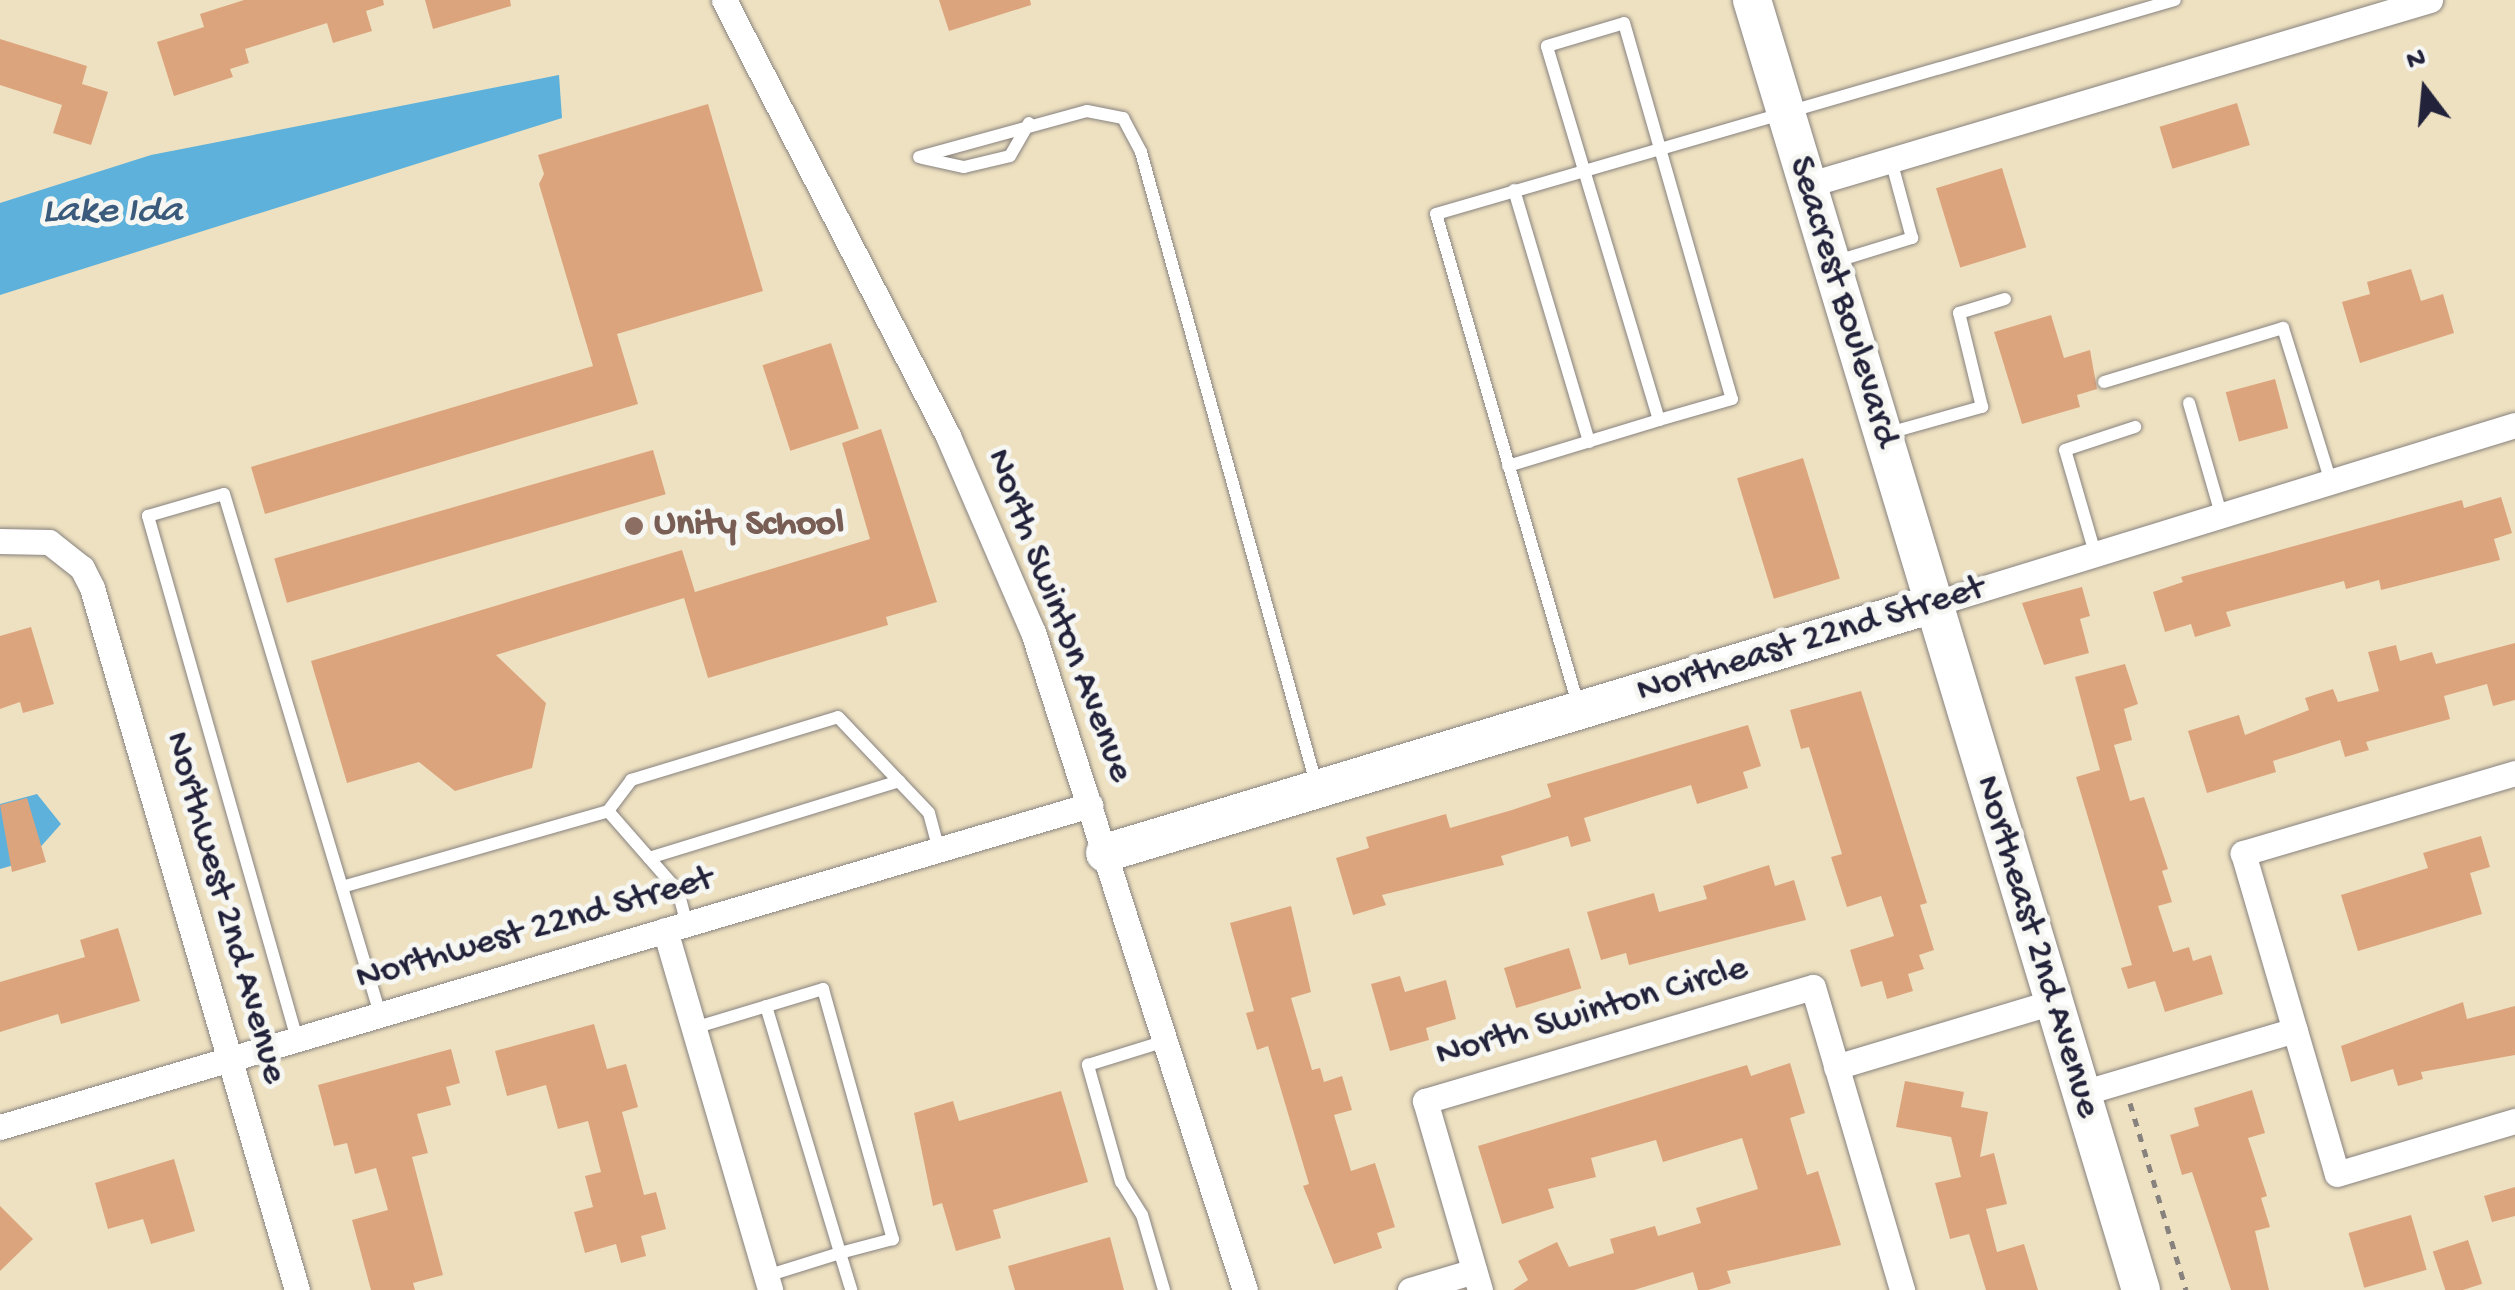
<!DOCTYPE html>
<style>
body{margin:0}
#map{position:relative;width:2515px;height:1290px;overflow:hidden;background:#eee1c1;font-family:"Gochi Hand",sans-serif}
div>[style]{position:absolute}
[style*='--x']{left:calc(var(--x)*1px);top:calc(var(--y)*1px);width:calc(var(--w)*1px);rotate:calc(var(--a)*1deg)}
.water>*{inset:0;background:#5eb1da}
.building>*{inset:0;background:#dca47d;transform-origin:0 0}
.path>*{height:5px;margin-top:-2.5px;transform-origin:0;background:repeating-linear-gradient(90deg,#88827e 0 8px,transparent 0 16px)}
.roads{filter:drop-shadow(0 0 2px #88827e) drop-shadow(0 0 2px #88827e)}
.lane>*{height:12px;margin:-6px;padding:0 6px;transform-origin:6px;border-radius:6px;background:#fff}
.street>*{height:25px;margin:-12.5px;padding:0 12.5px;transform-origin:12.5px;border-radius:12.5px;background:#fff}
.secondary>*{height:38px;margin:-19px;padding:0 19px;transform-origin:19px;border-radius:19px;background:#fff}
.dots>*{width:28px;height:28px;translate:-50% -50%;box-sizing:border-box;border:5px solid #f6f6f2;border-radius:50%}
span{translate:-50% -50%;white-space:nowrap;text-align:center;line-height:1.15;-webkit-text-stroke:10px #f6f6f2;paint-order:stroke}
.street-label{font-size:38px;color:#22223b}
.education-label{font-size:38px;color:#785e54;font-weight:700}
.left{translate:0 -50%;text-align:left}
.water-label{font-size:40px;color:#3a5b7b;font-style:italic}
.north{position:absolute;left:2375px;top:40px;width:100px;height:100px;-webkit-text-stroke:8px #f6f6f2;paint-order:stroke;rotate:344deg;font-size:28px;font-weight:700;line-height:40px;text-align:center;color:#22223b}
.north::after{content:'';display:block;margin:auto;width:35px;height:45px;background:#22223b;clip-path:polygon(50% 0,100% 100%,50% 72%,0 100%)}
</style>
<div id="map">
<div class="water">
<i style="clip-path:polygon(559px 75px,562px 118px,0 295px,0 203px,151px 155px)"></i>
<i style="clip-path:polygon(37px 794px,61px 824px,28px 861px,0 869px,0 804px)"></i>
</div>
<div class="building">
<i style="clip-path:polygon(244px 0,383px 0,384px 5px,366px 11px,372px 31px,333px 43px,327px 23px,245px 49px,249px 63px,230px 69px,233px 77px,174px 96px,157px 42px,204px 27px,200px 14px)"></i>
<i style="clip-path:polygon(425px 0,510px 0,511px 6px,433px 29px)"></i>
<i style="clip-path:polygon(939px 0,1030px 0,1031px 5px,949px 31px)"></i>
<i style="clip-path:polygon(0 39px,87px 66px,82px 84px,108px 92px,91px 145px,53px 133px,62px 105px,0 85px)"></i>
<i style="left:2237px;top:103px;width:44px;height:81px;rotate:73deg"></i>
<i style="clip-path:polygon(708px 104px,763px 291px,617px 334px,638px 404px,265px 514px,251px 467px,593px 366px,539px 184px,544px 174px,538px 155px)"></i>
<i style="left:2002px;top:168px;width:83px;height:69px;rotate:73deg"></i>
<i style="clip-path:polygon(2411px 269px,2421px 301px,2443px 294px,2454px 333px,2360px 363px,2342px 302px,2370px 294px,2367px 282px)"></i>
<i style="clip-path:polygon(2051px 315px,2064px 358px,2090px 350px,2097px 389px,2077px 395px,2080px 407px,2022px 424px,1994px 332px)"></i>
<i style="left:831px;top:343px;width:90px;height:72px;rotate:72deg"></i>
<i style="left:2275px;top:379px;width:51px;height:51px;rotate:75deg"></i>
<i style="clip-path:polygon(881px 429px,937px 602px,886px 617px,888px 625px,708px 678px,684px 598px,496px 655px,546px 703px,532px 768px,455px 791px,419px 762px,347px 783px,311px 661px,682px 550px,695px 592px,870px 539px,842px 443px)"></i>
<i style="left:653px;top:450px;width:46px;height:394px;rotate:74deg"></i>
<i style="left:1803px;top:458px;width:126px;height:69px;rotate:73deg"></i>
<i style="clip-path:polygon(2501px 497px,2512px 533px,2494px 539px,2500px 560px,2381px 590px,2379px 580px,2346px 589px,2344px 581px,2226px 612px,2231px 626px,2195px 637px,2191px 624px,2165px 632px,2153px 592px,2183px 582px,2181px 577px,2462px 500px,2464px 508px)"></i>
<i style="clip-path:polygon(2082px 587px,2090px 616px,2080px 619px,2089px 653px,2044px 665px,2022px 603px)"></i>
<i style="clip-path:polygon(31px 627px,54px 704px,23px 713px,20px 702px,0 709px,0 636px)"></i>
<i style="clip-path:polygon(2515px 643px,2515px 700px,2493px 706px,2487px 684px,2444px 696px,2450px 719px,2366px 742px,2369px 750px,2345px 757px,2340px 740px,2273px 761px,2276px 772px,2207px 793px,2188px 731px,2239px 715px,2245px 735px,2309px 710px,2305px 698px,2333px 689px,2338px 702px,2379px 691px,2368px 652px,2396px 645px,2400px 661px,2432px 652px,2436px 664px)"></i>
<i style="clip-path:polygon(2125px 664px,2138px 704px,2124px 709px,2132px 740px,2114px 745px,2130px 801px,2144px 797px,2168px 869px,2162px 871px,2172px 902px,2158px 906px,2173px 952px,2189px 947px,2193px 961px,2211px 955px,2223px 994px,2165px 1012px,2155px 981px,2128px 989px,2121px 968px,2132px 965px,2076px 777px,2100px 770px,2075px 677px)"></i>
<i style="clip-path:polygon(1861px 691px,1927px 903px,1920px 905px,1934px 950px,1919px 955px,1924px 969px,1908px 974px,1913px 991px,1887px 999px,1882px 981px,1861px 987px,1850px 950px,1894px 936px,1881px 896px,1847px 907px,1831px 857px,1842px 854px,1809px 747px,1801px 749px,1790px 710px)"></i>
<i style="clip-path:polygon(1748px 725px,1761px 766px,1743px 772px,1748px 788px,1697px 804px,1691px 785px,1584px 818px,1591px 841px,1571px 847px,1568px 836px,1501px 856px,1504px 865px,1382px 895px,1386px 905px,1353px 915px,1336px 858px,1369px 848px,1366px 837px,1446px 814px,1450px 828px,1512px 810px,1551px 797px,1547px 784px)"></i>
<i style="clip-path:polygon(27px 798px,46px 862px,12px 872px,0 805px)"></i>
<i style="clip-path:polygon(2481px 836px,2490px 867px,2470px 873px,2482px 914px,2358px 951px,2341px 895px,2428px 868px,2423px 853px)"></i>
<i style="clip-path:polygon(1769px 865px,1775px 886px,1794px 880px,1806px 920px,1629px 965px,1626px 953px,1601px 960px,1587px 912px,1654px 893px,1659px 912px,1707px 899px,1703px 886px)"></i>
<i style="clip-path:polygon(1291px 906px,1311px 992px,1291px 998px,1312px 1070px,1320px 1068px,1324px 1082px,1342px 1076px,1352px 1110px,1334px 1115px,1351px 1171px,1375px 1163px,1395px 1227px,1377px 1233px,1382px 1248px,1334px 1264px,1303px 1186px,1309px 1184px,1268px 1046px,1257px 1050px,1246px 1013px,1254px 1011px,1230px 923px)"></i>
<i style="clip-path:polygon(118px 928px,140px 1001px,61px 1024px,58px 1014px,0 1032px,0 982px,85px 957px,80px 940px)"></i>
<i style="left:1569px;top:948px;width:42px;height:68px;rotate:73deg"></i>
<i style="clip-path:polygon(1400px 976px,1405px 992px,1446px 980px,1456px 1019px,1426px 1028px,1429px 1040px,1390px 1051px,1371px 984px)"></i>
<i style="clip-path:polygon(2463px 1002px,2467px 1019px,2515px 1006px,2515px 1055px,2421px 1072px,2423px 1079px,2398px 1086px,2393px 1069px,2351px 1082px,2341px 1046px)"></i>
<i style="clip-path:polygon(594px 1024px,607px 1069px,626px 1064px,638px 1107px,622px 1112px,644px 1195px,656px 1192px,666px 1229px,641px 1236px,646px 1256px,621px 1263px,616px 1244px,585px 1253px,574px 1212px,593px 1207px,585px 1176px,601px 1172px,588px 1121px,558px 1129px,546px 1085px,507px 1096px,495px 1051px)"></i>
<i style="clip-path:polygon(451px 1049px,460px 1083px,446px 1087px,451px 1105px,417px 1114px,428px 1153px,412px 1157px,443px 1275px,413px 1283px,415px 1290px,371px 1290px,352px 1220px,388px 1210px,376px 1168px,355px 1174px,347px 1143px,334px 1146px,318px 1085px)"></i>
<i style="clip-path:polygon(1790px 1063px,1805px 1113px,1790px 1118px,1807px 1175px,1818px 1171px,1841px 1245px,1727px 1271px,1731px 1283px,1708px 1290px,1698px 1290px,1693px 1272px,1634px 1290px,1513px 1290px,1528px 1280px,1518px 1261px,1557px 1242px,1569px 1267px,1614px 1253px,1610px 1239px,1655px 1226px,1658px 1236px,1701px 1223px,1696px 1208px,1758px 1189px,1742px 1138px,1663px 1162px,1656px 1140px,1591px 1158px,1596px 1177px,1548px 1189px,1554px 1208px,1502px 1224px,1478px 1146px,1747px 1065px,1751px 1076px)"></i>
<i style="clip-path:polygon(1905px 1081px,1964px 1092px,1961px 1107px,1988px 1112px,1980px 1157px,1994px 1153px,2007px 1204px,1986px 1209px,1997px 1252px,2024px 1244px,2038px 1290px,1986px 1290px,1969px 1234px,1950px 1239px,1935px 1183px,1961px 1177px,1951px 1137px,1896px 1127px)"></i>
<i style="clip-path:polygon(2252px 1090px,2265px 1133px,2248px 1138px,2267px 1196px,2261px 1198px,2270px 1227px,2255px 1231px,2269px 1290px,2231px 1290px,2192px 1172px,2182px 1175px,2170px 1135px,2199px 1126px,2194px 1108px)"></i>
<i style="clip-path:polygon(1061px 1091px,1088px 1182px,993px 1210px,1001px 1238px,956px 1251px,942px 1203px,933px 1206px,914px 1113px,953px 1101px,959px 1121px)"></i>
<i style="clip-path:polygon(174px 1159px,195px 1231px,151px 1244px,143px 1219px,108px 1229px,95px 1183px)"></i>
<i style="clip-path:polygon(2515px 1187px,2515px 1216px,2492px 1222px,2484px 1196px)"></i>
<i style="clip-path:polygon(0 1206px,33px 1239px,0 1271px)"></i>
<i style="left:2411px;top:1215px;width:57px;height:65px;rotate:74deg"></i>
<i style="clip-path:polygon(1110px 1237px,1124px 1290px,1015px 1290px,1008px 1266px)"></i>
<i style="left:2468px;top:1240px;width:46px;height:37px;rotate:72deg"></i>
</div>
<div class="path">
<i style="--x:2130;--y:1103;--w:195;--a:73.3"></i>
</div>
<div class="roads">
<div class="lane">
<i style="--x:919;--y:157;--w:174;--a:-15.3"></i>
<i style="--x:1087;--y:111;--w:37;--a:11"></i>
<i style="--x:1123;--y:118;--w:38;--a:62"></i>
<i style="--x:1141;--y:152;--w:659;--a:74.51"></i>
<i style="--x:922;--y:158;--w:43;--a:12.1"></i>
<i style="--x:964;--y:167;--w:47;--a:-13.4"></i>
<i style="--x:1010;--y:156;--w:38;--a:-60"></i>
<i style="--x:1514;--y:190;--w:263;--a:73.4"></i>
<i style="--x:1834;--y:262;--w:82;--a:-17.1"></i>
<i style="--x:1912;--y:238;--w:81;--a:-105.1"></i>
<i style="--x:2104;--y:382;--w:187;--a:-16.8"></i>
<i style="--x:2283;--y:328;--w:158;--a:72.7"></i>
<i style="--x:2189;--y:403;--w:116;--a:73.9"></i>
<i style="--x:1885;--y:434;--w:101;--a:-15.6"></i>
<i style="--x:1982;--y:407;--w:97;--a:-103.7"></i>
<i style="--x:1959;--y:313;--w:48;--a:-16.9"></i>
<i style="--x:1508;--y:466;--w:158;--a:-16.9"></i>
<i style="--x:1659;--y:420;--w:390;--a:-106.7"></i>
<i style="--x:1547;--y:46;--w:80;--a:-16.6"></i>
<i style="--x:1624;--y:23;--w:391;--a:74"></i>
<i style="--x:1732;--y:399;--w:76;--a:164"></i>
<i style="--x:2095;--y:553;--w:107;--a:-106.2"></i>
<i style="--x:2065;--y:450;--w:74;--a:-18.2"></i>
<i style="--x:1579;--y:708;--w:514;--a:-106.14"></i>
<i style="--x:1436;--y:214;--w:769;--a:-16.15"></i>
<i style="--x:608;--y:811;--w:39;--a:-53"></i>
<i style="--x:631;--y:780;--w:216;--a:-16.9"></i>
<i style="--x:838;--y:717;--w:132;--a:46.5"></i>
<i style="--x:929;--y:813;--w:38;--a:75"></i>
<i style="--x:649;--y:858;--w:262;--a:-17.1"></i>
<i style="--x:342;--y:887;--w:277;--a:-15.9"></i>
<i style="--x:608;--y:811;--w:106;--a:48.8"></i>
<i style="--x:678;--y:891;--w:34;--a:75"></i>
<i style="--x:766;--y:1006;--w:258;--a:73.3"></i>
<i style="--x:840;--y:1253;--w:77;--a:162.7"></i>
<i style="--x:694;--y:1028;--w:135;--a:-16.8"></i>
<i style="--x:823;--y:989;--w:260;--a:74.4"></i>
<i style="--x:893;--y:1239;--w:55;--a:165.2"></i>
<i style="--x:840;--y:1253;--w:39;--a:73"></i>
<i style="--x:297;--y:1039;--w:544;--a:-105.9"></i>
<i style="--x:148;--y:516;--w:79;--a:-16.1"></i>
<i style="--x:224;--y:494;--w:543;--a:73.3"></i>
<i style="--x:1164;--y:1290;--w:78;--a:-106.3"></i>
<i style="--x:1142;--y:1215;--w:39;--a:-122"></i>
<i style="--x:1121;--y:1182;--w:122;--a:-105.8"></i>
<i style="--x:1088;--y:1065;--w:81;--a:-17.3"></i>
</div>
<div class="street">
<i style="--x:724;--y:0;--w:490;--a:62.8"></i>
<i style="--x:948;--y:436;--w:214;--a:66.6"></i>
<i style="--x:1033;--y:632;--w:691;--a:72.14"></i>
<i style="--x:1807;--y:185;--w:650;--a:-16.54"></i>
<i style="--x:0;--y:541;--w:49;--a:1.2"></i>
<i style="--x:49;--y:542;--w:42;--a:38.2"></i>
<i style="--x:82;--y:568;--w:22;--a:63"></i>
<i style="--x:92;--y:588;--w:731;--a:73.72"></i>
<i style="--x:1933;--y:604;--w:609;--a:-17.1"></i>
<i style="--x:2515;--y:773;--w:284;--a:163.6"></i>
<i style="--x:2243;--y:853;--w:334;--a:73.7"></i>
<i style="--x:2337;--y:1174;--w:186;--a:-16.6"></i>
<i style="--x:665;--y:930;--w:375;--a:73.7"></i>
<i style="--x:1836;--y:1067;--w:226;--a:-16.7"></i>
<i style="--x:2079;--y:1094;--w:225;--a:-16.5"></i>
<i style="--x:0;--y:1127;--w:1137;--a:-16.46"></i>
<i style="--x:1410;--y:1290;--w:67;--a:-16.5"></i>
<i style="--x:1480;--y:1290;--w:197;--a:-106.2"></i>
<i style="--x:1425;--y:1101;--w:404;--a:-16.4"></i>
<i style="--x:1813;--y:987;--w:316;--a:73.6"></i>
</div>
<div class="secondary">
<i style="--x:1752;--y:0;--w:1347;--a:73.22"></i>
<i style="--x:1105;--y:853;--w:865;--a:-16.74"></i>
</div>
</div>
<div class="dots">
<i style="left:634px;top:526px;background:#8d6e63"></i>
</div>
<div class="street-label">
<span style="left:1842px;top:302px;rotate:73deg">Seacrest Boulevard</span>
<span style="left:1058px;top:616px;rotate:69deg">North Swinton Avenue</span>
<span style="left:1811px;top:641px;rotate:-17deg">Northeast 22nd Street</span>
<span style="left:224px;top:908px;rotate:74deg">Northwest 2nd Avenue</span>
<span style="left:535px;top:930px;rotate:-16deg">Northwest 22nd Street</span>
<span style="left:2036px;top:947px;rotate:73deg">Northeast 2nd Avenue</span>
<span style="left:1592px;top:1013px;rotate:-16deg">North Swinton Circle</span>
</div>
<div class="education-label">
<span class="left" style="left:654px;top:526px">Unity School</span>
</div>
<div class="water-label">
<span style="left:112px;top:213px">Lake Ida</span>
</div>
<div class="north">N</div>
</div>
